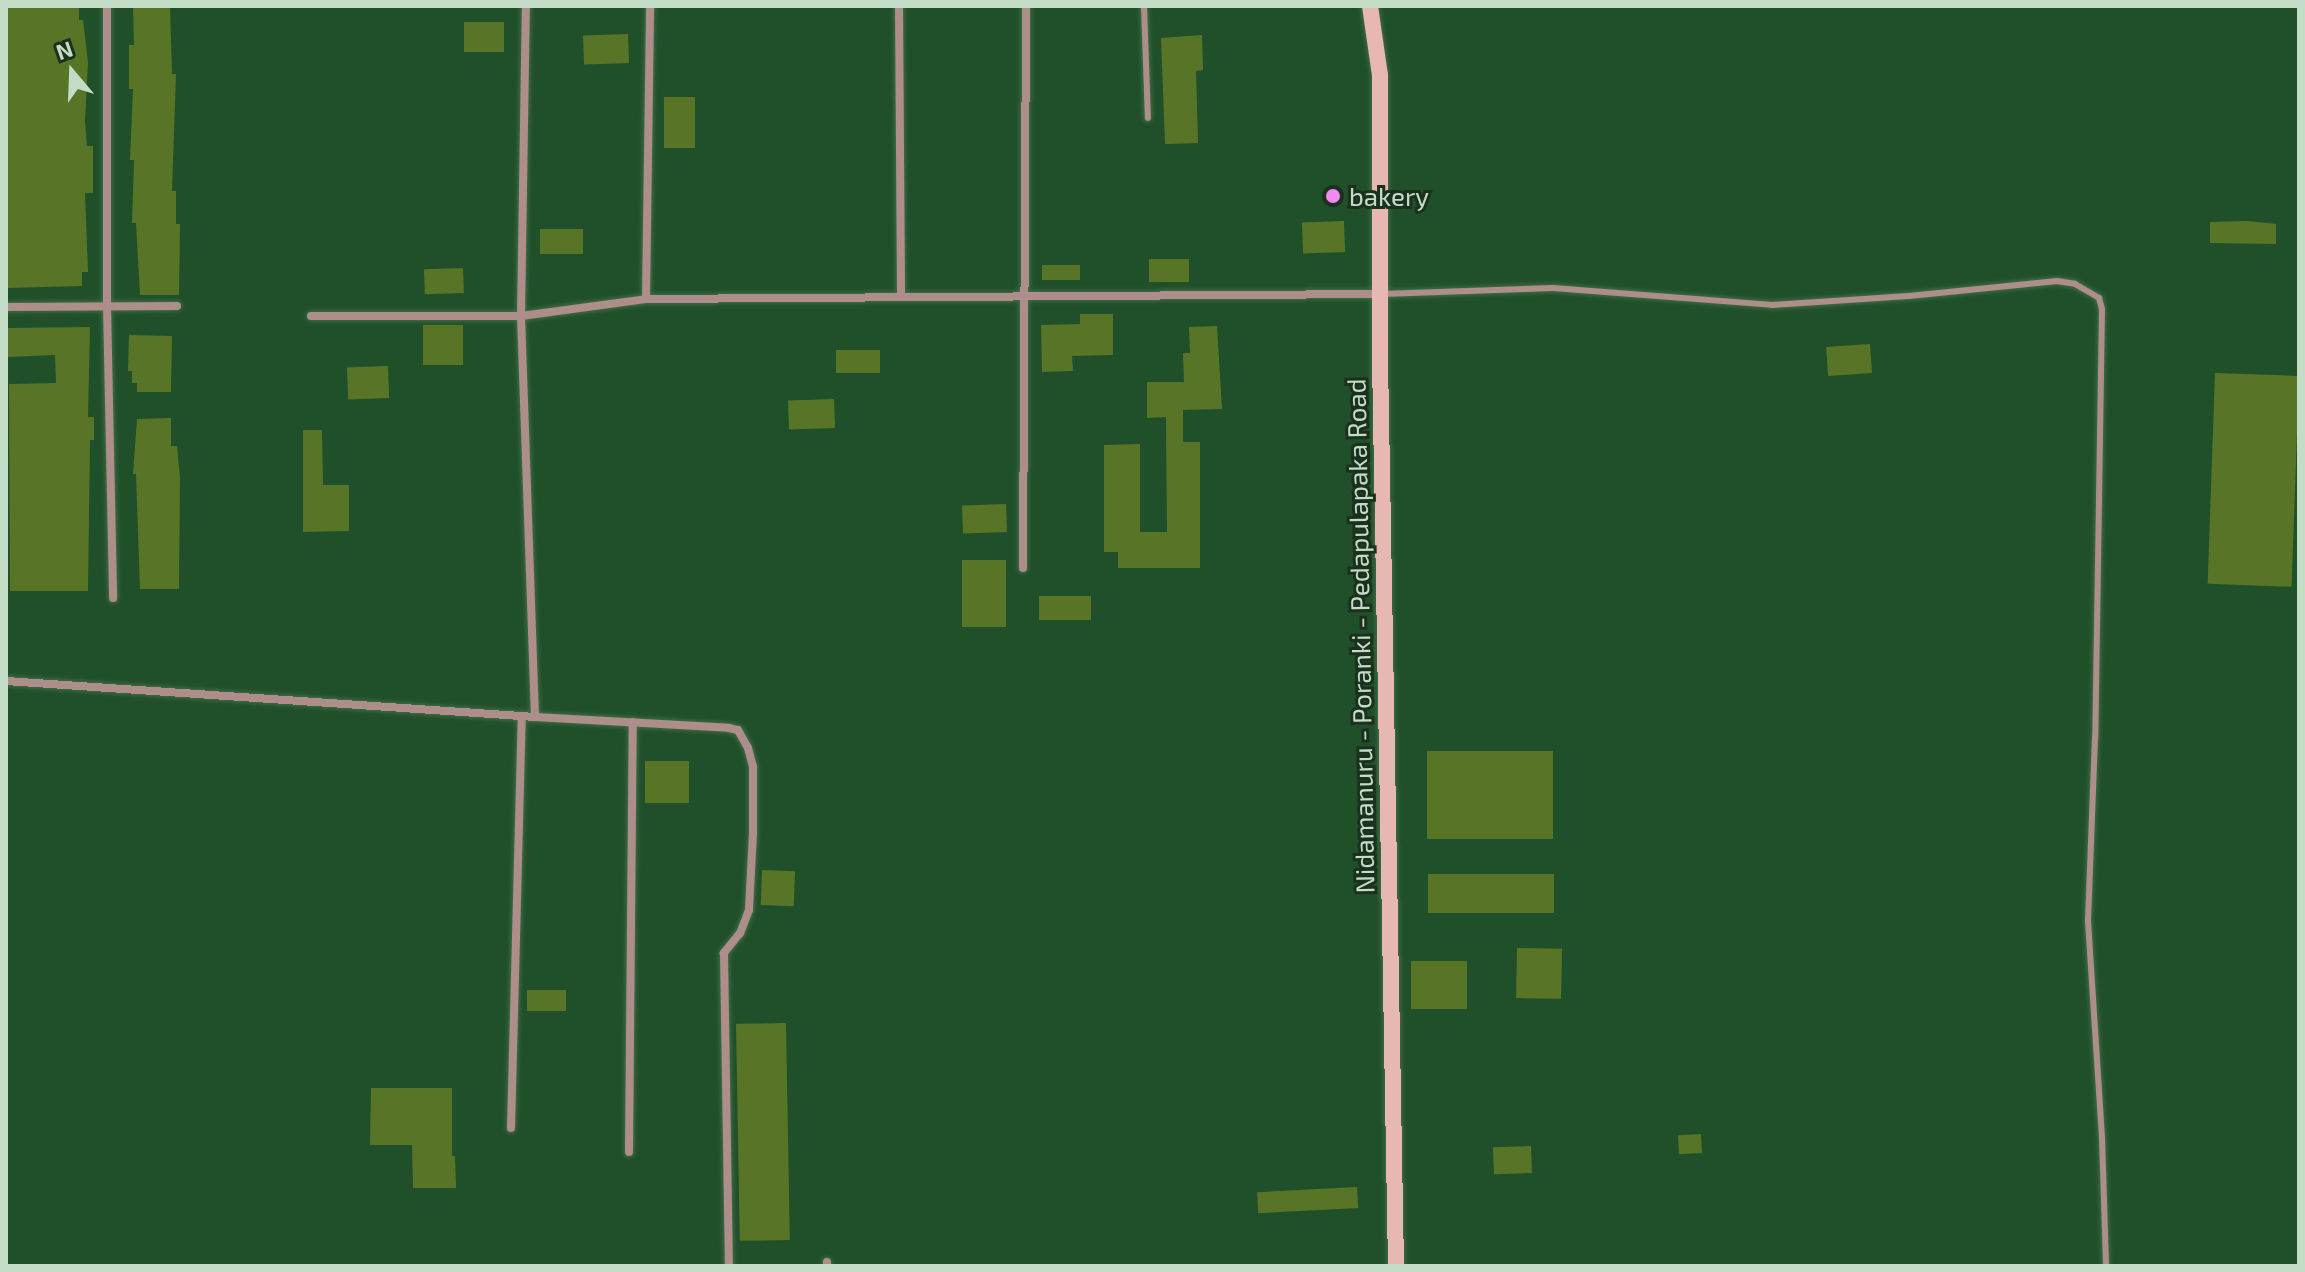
<!DOCTYPE html>
<style>
body{margin:0}
#map{position:relative;width:2305px;height:1272px;overflow:hidden;background:#205029;font-family:"Exo 2",sans-serif}
div>[style]{position:absolute}
[style*='--x']{left:calc(var(--x)*1px);top:calc(var(--y)*1px);width:calc(var(--w)*1px);rotate:calc(var(--a)*1deg)}
.building>*{inset:0;background:#587527;transform-origin:0 0}
.roads{filter:drop-shadow(0 0 2px #416c48) drop-shadow(0 0 2px #416c48)}
.service>*{height:6px;margin:-3px;padding:0 3px;transform-origin:3px;border-radius:3px;background:#ad8e8a}
.minor>*{height:8px;margin:-4px;padding:0 4px;transform-origin:4px;border-radius:4px;background:#ad8e8a}
.secondary>*{height:16px;margin:-8px;padding:0 8px;transform-origin:8px;border-radius:8px;background:#e7b7b1}
.dots>*{width:22px;height:22px;translate:-50% -50%;box-sizing:border-box;border:4px solid #1c301e;border-radius:50%}
span{translate:-50% -50%;white-space:nowrap;text-align:center;line-height:1.15;-webkit-text-stroke:6px #1c301e;paint-order:stroke}
.poi-label{font-size:26px;color:#c3dcc5}
.left{translate:0 -50%;text-align:left}
.street-label{font-size:26px;color:#c3dcc5}
.frame{position:absolute;inset:0;border:8px solid #c3dcc5;pointer-events:none}
.north{position:absolute;left:32px;top:32px;width:80px;height:80px;-webkit-text-stroke:6px #1c301e;paint-order:stroke;rotate:341deg;font-size:22px;font-weight:700;line-height:32px;text-align:center;color:#c3dcc5}
.north::after{content:'';display:block;margin:auto;width:28px;height:36px;background:#c3dcc5;clip-path:polygon(50% 0,100% 100%,50% 72%,0 100%)}
</style>
<div id="map">
<div class="building">
<i style="clip-path:polygon(6px 6px,79px 6px,79px 20px,83px 20px,88px 62px,85px 121px,87px 146px,93px 146px,93px 193px,85px 193px,88px 272px,82px 272px,82px 286px,6px 288px)"></i>
<i style="clip-path:polygon(133px 6px,170px 6px,172px 74px,176px 74px,172px 191px,176px 191px,176px 224px,180px 224px,179px 295px,140px 295px,136px 223px,132px 223px,134px 160px,130px 160px,133px 89px,129px 89px,129px 45px,134px 45px)"></i>
<i style="left:464px;top:22px;width:40px;height:30px"></i>
<i style="left:628px;top:34px;width:29px;height:45px;rotate:88deg"></i>
<i style="clip-path:polygon(1202px 35px,1203px 70px,1196px 71px,1198px 143px,1165px 144px,1161px 38px)"></i>
<i style="left:664px;top:97px;width:31px;height:51px"></i>
<i style="left:1344px;top:221px;width:31px;height:42px;rotate:88deg"></i>
<i style="clip-path:polygon(2247px 221px,2276px 224px,2276px 244px,2210px 243px,2210px 222px)"></i>
<i style="left:540px;top:229px;width:43px;height:25px"></i>
<i style="left:1149px;top:259px;width:40px;height:23px"></i>
<i style="left:1080px;top:265px;width:15px;height:38px;rotate:90deg"></i>
<i style="left:463px;top:268px;width:25px;height:39px;rotate:88deg"></i>
<i style="clip-path:polygon(1080px 314px,1113px 314px,1113px 355px,1072px 356px,1073px 371px,1042px 372px,1041px 325px,1080px 324px)"></i>
<i style="left:463px;top:325px;width:40px;height:40px;rotate:90deg"></i>
<i style="clip-path:polygon(1217px 326px,1222px 409px,1183px 410px,1183px 442px,1200px 442px,1200px 568px,1118px 568px,1118px 552px,1104px 552px,1104px 445px,1140px 444px,1140px 532px,1167px 532px,1166px 417px,1147px 418px,1147px 382px,1184px 382px,1183px 353px,1190px 353px,1189px 327px)"></i>
<i style="clip-path:polygon(90px 327px,88px 417px,94px 417px,94px 440px,90px 440px,88px 591px,10px 591px,9px 384px,56px 383px,55px 355px,7px 357px,7px 328px)"></i>
<i style="clip-path:polygon(129px 335px,172px 336px,171px 392px,137px 392px,137px 383px,132px 383px,132px 371px,128px 371px)"></i>
<i style="left:1870px;top:344px;width:29px;height:44px;rotate:86deg"></i>
<i style="left:880px;top:350px;width:23px;height:44px;rotate:90deg"></i>
<i style="left:388px;top:366px;width:32px;height:41px;rotate:88deg"></i>
<i style="left:2215px;top:373px;width:84px;height:211px;rotate:2deg"></i>
<i style="left:834px;top:399px;width:29px;height:46px;rotate:88deg"></i>
<i style="clip-path:polygon(171px 418px,171px 446px,177px 446px,180px 477px,179px 589px,140px 589px,136px 474px,133px 474px,137px 419px)"></i>
<i style="clip-path:polygon(303px 430px,322px 430px,323px 485px,349px 485px,349px 531px,303px 532px)"></i>
<i style="left:1006px;top:504px;width:28px;height:44px;rotate:88deg"></i>
<i style="left:962px;top:560px;width:44px;height:67px"></i>
<i style="left:1039px;top:596px;width:52px;height:24px"></i>
<i style="left:1427px;top:751px;width:126px;height:88px"></i>
<i style="left:645px;top:761px;width:44px;height:42px"></i>
<i style="left:762px;top:870px;width:33px;height:35px;rotate:2deg"></i>
<i style="left:1428px;top:874px;width:126px;height:39px"></i>
<i style="left:1517px;top:948px;width:45px;height:50px;rotate:1deg"></i>
<i style="left:1411px;top:961px;width:56px;height:48px"></i>
<i style="left:527px;top:990px;width:39px;height:21px"></i>
<i style="left:786px;top:1023px;width:217px;height:50px;rotate:89deg"></i>
<i style="clip-path:polygon(371px 1088px,452px 1088px,452px 1156px,455px 1156px,456px 1188px,413px 1188px,412px 1145px,370px 1145px)"></i>
<i style="left:1701px;top:1134px;width:19px;height:23px;rotate:87deg"></i>
<i style="left:1531px;top:1146px;width:27px;height:38px;rotate:88deg"></i>
<i style="left:1357px;top:1187px;width:21px;height:100px;rotate:87deg"></i>
</div>
<div class="roads">
<div class="service">
<i style="--x:1144;--y:6;--w:112;--a:88"></i>
<i style="--x:1382;--y:294;--w:171;--a:-2"></i>
<i style="--x:1553;--y:288;--w:220;--a:4.4"></i>
<i style="--x:1772;--y:305;--w:137;--a:-3.8"></i>
<i style="--x:1909;--y:296;--w:149;--a:-5.8"></i>
<i style="--x:2057;--y:281;--w:18;--a:9"></i>
<i style="--x:2075;--y:284;--w:28;--a:30"></i>
<i style="--x:2099;--y:298;--w:11;--a:75"></i>
<i style="--x:2102;--y:309;--w:429;--a:90.9"></i>
<i style="--x:2095;--y:738;--w:183;--a:92.2"></i>
<i style="--x:2088;--y:921;--w:216;--a:86.3"></i>
<i style="--x:2102;--y:1137;--w:129;--a:88.2"></i>
</div>
<div class="minor">
<i style="--x:107;--y:6;--w:300;--a:90"></i>
<i style="--x:107;--y:306;--w:292;--a:88.8"></i>
<i style="--x:899;--y:6;--w:290;--a:89.6"></i>
<i style="--x:646;--y:299;--w:293;--a:-89.2"></i>
<i style="--x:6;--y:307;--w:171;--a:-0.3"></i>
<i style="--x:311;--y:316;--w:210;--a:0"></i>
<i style="--x:521;--y:316;--w:126;--a:-7.7"></i>
<i style="--x:646;--y:299;--w:733;--a:-0.39"></i>
<i style="--x:1023;--y:568;--w:562;--a:-89.69"></i>
<i style="--x:6;--y:681;--w:530;--a:3.89"></i>
<i style="--x:535;--y:717;--w:401;--a:-92"></i>
<i style="--x:521;--y:316;--w:310;--a:-89.1"></i>
<i style="--x:535;--y:717;--w:194;--a:3.2"></i>
<i style="--x:729;--y:728;--w:9;--a:13"></i>
<i style="--x:738;--y:730;--w:21;--a:61"></i>
<i style="--x:748;--y:748;--w:20;--a:75"></i>
<i style="--x:753;--y:767;--w:66;--a:90"></i>
<i style="--x:753;--y:833;--w:77;--a:93"></i>
<i style="--x:749;--y:910;--w:25;--a:111"></i>
<i style="--x:740;--y:933;--w:26;--a:129"></i>
<i style="--x:724;--y:953;--w:313;--a:89.1"></i>
<i style="--x:511;--y:1128;--w:411;--a:-88.5"></i>
<i style="--x:629;--y:1152;--w:430;--a:-89.5"></i>
<i style="--x:827;--y:1262;--w:4;--a:90"></i>
</div>
<div class="secondary">
<i style="--x:1370;--y:6;--w:70;--a:81.8"></i>
<i style="--x:1380;--y:75;--w:284;--a:90"></i>
<i style="--x:1380;--y:359;--w:907;--a:88.99"></i>
</div>
</div>
<div class="dots">
<i style="left:1333px;top:196px;background:#f38af2"></i>
</div>
<div class="poi-label">
<span class="left" style="left:1349px;top:196px">bakery</span>
</div>
<div class="street-label">
<span style="left:1360px;top:636px;rotate:-91deg">Nidamanuru - Poranki - Pedapulapaka Road</span>
</div>
<div class="frame"></div>
<div class="north">N</div>
</div>
